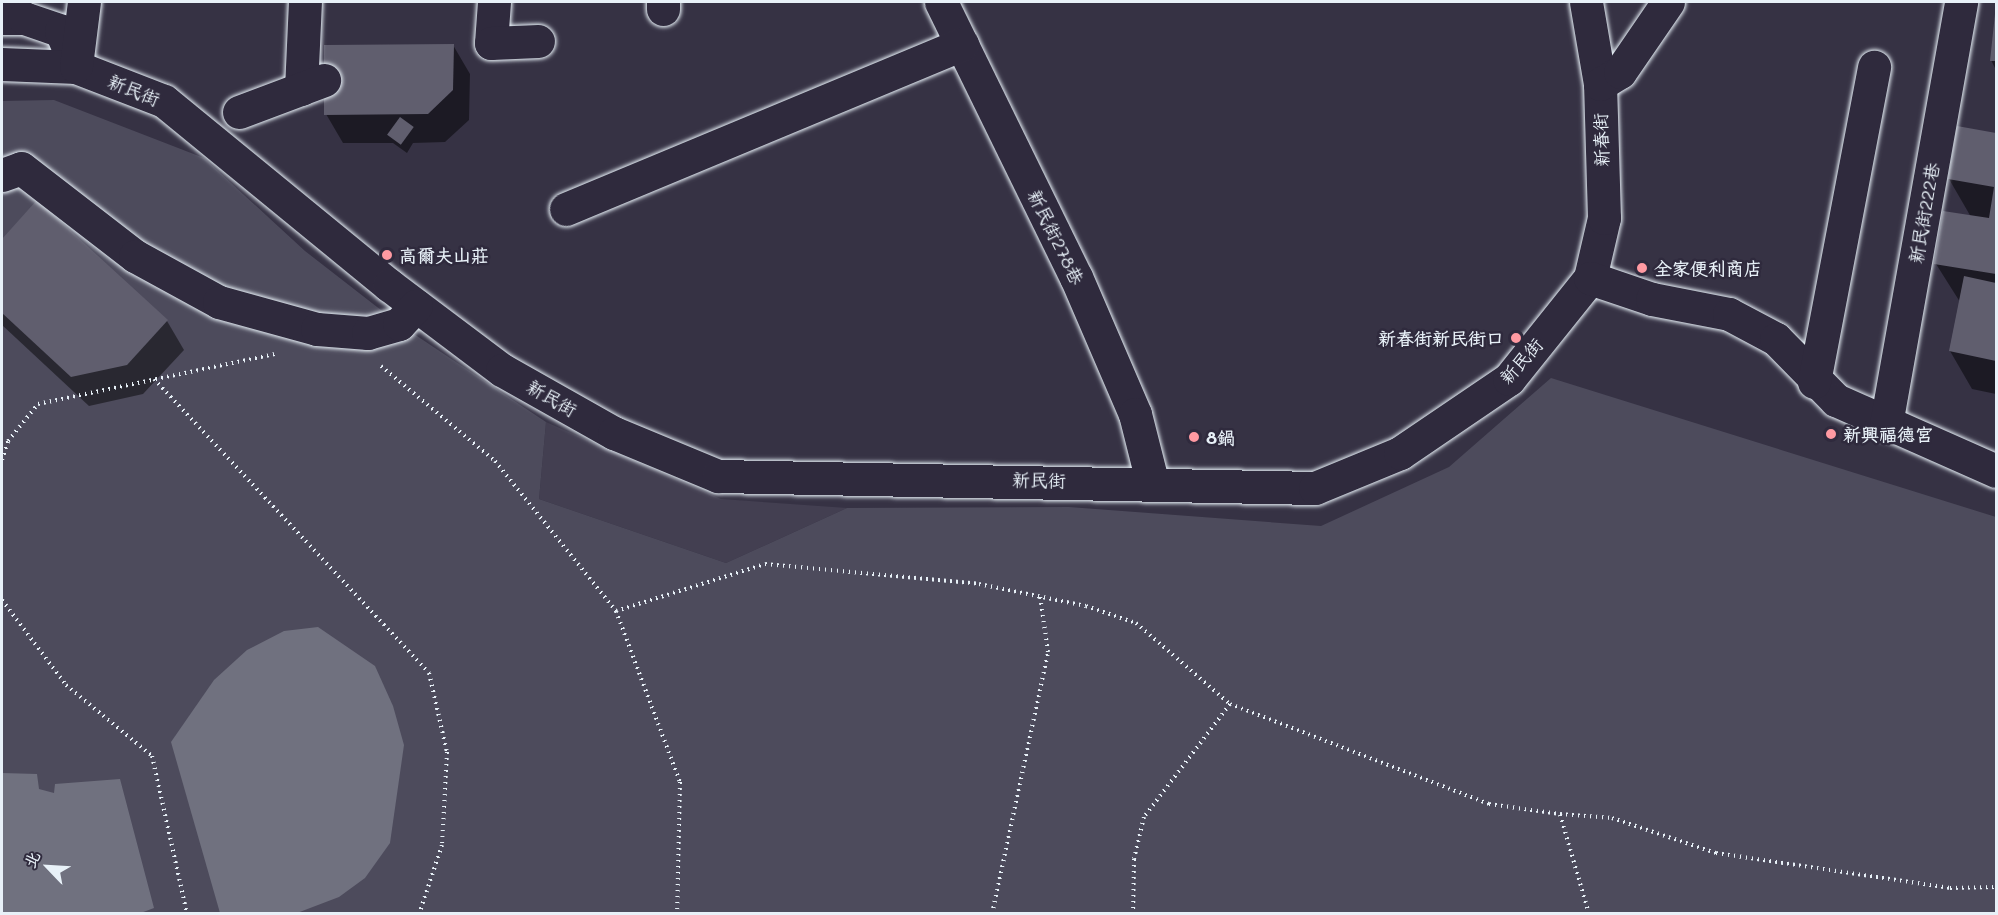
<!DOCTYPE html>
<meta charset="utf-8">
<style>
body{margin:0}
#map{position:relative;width:1998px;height:915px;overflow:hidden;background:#363244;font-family:Mali,"LXGW WenKai TC",sans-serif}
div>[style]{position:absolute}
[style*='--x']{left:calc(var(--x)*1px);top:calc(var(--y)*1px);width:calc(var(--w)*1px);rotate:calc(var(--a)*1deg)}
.built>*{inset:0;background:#433f51}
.green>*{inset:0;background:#4d4b5c}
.water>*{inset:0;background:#70717f}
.shadow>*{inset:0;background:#0007}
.building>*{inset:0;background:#605e6e;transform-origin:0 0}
.path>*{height:4px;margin-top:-2px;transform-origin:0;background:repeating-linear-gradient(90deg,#e8f1f8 0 1.5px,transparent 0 6px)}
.roads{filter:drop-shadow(0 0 2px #e8f1f8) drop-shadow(0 0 2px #e8f1f8)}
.minor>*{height:33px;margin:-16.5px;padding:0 16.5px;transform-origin:16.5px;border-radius:16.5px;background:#2f2a3d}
.dots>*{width:16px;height:16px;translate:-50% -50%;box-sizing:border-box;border:3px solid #2f2a3d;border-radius:50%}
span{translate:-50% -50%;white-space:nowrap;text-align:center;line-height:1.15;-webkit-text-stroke:5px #2f2a3d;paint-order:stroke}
.street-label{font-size:18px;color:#e8f1f8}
.poi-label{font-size:18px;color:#e8f1f8;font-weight:700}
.left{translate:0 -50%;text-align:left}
.right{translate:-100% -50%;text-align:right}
.frame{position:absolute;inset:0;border:3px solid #e8f1f8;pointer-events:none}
.north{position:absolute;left:18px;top:837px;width:60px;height:60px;-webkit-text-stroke:4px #2f2a3d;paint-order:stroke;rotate:295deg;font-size:16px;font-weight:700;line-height:24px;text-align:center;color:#e8f1f8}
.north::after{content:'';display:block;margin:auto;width:21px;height:27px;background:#e8f1f8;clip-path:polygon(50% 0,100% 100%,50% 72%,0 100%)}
</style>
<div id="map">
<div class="built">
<i style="clip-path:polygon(546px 422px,721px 499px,847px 508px,726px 563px,539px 499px)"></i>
</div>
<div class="green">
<i style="clip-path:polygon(54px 100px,204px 158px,305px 251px,399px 324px,546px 422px,539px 499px,726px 563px,847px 508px,1069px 507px,1321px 526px,1449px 467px,1551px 378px,1996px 517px,1996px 913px,2px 913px,2px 101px)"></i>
</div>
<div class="water">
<i style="clip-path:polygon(318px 627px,375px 666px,393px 706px,404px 745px,390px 843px,365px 878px,339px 897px,297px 913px,220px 913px,171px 742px,214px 680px,247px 650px,284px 631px)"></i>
<i style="clip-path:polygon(2px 773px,37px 774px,39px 789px,54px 793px,55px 784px,120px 779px,154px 908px,138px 914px,2px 913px)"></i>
</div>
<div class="shadow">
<i style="clip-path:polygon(1996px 15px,1996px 70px,1991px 60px)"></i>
<i style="clip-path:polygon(453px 45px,470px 74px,469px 120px,445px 142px,413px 143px,407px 153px,393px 143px,343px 143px,326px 114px)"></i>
<i style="clip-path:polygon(1958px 128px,1996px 134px,1996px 394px,1972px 389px,1950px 351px,1960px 302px,1936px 264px,1971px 217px,1949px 179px)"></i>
<i style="clip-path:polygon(37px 202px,167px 321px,184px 350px,143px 394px,89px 406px,2px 325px,2px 242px)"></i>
</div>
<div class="building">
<i style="clip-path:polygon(1995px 14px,1996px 14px,1996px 61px,1990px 61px)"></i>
<i style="clip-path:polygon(454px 44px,453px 90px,428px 114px,324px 115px,324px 45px)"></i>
<i style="left:400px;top:117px;width:17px;height:22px;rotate:36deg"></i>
<i style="clip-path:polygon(1957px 126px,1996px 133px,1996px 274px,1934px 264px,1943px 211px,1989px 218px,1994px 187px,1948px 179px)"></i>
<i style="clip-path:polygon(37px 200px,168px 320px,127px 365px,71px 377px,2px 313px,2px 239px)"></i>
<i style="clip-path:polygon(1964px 276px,1996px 283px,1996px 361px,1949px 351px)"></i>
</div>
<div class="path">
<i style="--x:381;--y:366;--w:148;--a:39.8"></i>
<i style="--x:495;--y:461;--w:193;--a:51.1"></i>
<i style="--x:616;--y:611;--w:183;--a:69.5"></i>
<i style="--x:680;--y:782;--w:132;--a:91.3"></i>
<i style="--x:154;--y:379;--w:403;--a:46.9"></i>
<i style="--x:429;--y:673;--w:81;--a:77.2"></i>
<i style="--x:447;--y:752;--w:93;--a:93.1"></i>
<i style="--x:442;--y:845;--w:73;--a:108.4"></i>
<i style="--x:2;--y:460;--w:20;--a:-72"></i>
<i style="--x:8;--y:441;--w:48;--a:-51"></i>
<i style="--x:38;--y:404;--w:243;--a:-11.9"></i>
<i style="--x:2;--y:600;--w:106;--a:53"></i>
<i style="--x:66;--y:685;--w:112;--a:39.5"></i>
<i style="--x:152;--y:756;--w:162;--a:77.5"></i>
<i style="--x:616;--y:611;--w:156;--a:-17.5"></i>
<i style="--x:765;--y:564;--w:215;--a:5.3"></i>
<i style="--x:979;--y:584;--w:109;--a:11.6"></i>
<i style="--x:1086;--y:606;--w:53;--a:18.8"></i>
<i style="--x:1136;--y:623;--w:124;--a:40.8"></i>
<i style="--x:1230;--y:704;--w:142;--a:127.3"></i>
<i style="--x:1144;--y:817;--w:43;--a:103.4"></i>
<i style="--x:1134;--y:859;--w:55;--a:91"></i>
<i style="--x:1230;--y:704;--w:278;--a:21.1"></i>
<i style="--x:1489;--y:804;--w:72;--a:8"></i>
<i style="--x:992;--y:914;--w:268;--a:-77.9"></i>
<i style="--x:1048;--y:652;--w:57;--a:-98.1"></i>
<i style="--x:1589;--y:914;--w:104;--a:-106.2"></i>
<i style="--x:1560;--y:814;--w:52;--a:4.4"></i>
<i style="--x:1612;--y:818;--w:110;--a:18.6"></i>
<i style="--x:1716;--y:853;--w:237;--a:8.5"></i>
<i style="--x:1950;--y:888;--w:46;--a:-1.2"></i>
</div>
<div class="roads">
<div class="minor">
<i style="--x:494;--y:2;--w:41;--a:94.2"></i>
<i style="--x:491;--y:43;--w:47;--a:-2.4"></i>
<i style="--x:941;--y:2;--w:306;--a:63.9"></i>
<i style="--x:1076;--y:277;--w:149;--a:66.7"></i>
<i style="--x:1135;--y:414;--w:69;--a:75.8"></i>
<i style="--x:663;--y:9;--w:7;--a:-90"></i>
<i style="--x:2;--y:18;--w:22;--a:0"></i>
<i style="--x:24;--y:18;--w:39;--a:19"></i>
<i style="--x:61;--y:31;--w:39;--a:67"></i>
<i style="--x:2;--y:64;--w:74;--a:2.3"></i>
<i style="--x:76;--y:67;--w:94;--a:21.1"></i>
<i style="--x:164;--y:101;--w:291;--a:39.3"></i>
<i style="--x:389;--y:285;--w:141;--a:37"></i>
<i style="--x:502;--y:370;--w:129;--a:29.4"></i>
<i style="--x:614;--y:433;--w:113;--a:22.5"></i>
<i style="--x:718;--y:476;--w:597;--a:1.15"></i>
<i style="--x:1315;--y:488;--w:92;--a:-22.4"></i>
<i style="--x:1400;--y:453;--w:132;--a:-34.2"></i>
<i style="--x:1509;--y:379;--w:129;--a:-51.3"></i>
<i style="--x:1590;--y:278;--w:62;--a:-76.9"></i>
<i style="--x:1604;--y:218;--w:134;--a:-91.7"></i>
<i style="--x:1600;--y:84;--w:83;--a:-99.7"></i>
<i style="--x:76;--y:66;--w:64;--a:-82.9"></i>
<i style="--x:1600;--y:84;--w:23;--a:-31"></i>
<i style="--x:1620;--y:72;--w:85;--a:-55.6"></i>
<i style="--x:301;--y:89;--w:87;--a:-87.4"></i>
<i style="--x:239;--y:112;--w:91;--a:-20.6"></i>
<i style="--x:2;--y:175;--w:20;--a:-20"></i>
<i style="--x:21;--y:168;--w:144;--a:37.7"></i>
<i style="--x:135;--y:256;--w:96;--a:28.7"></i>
<i style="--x:219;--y:302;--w:102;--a:15.4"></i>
<i style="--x:317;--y:329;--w:51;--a:4.5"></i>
<i style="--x:368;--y:333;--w:32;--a:-16"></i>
<i style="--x:399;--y:324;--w:25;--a:-47"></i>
<i style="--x:566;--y:209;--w:429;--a:-22.6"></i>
<i style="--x:1590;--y:278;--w:65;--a:18.7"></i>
<i style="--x:1652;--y:299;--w:78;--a:11"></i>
<i style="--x:1729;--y:314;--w:53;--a:28"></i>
<i style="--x:1776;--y:339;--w:86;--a:45.5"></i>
<i style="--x:1836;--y:400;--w:175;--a:23.9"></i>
<i style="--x:1814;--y:382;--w:321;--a:-79.2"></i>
<i style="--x:1886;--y:424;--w:429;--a:-79.9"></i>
</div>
</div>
<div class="dots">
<i style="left:387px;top:255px;background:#ff9aa2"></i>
<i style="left:1642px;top:268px;background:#ff9aa2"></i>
<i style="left:1516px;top:338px;background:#ff9aa2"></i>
<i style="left:1831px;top:434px;background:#ff9aa2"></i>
<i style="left:1194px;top:437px;background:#ff9aa2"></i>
</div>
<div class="street-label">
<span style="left:134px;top:90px;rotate:22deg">新民街</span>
<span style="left:1601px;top:140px;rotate:-92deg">新春街</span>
<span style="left:1924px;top:213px;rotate:-80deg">新民街222巷</span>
<span style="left:1056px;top:237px;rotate:64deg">新民街278巷</span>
<span style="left:1521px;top:361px;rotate:-48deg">新民街</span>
<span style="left:552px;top:398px;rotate:30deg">新民街</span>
<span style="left:1039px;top:480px;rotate:1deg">新民街</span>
</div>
<div class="poi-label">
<span class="left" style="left:399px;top:255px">高爾夫山莊</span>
<span class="left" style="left:1654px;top:268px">全家便利商店</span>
<span class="right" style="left:1504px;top:338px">新春街新民街口</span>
<span class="left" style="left:1843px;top:434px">新興福德宮</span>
<span class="left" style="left:1206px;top:437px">8鍋</span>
</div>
<div class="frame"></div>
<div class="north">北</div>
</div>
